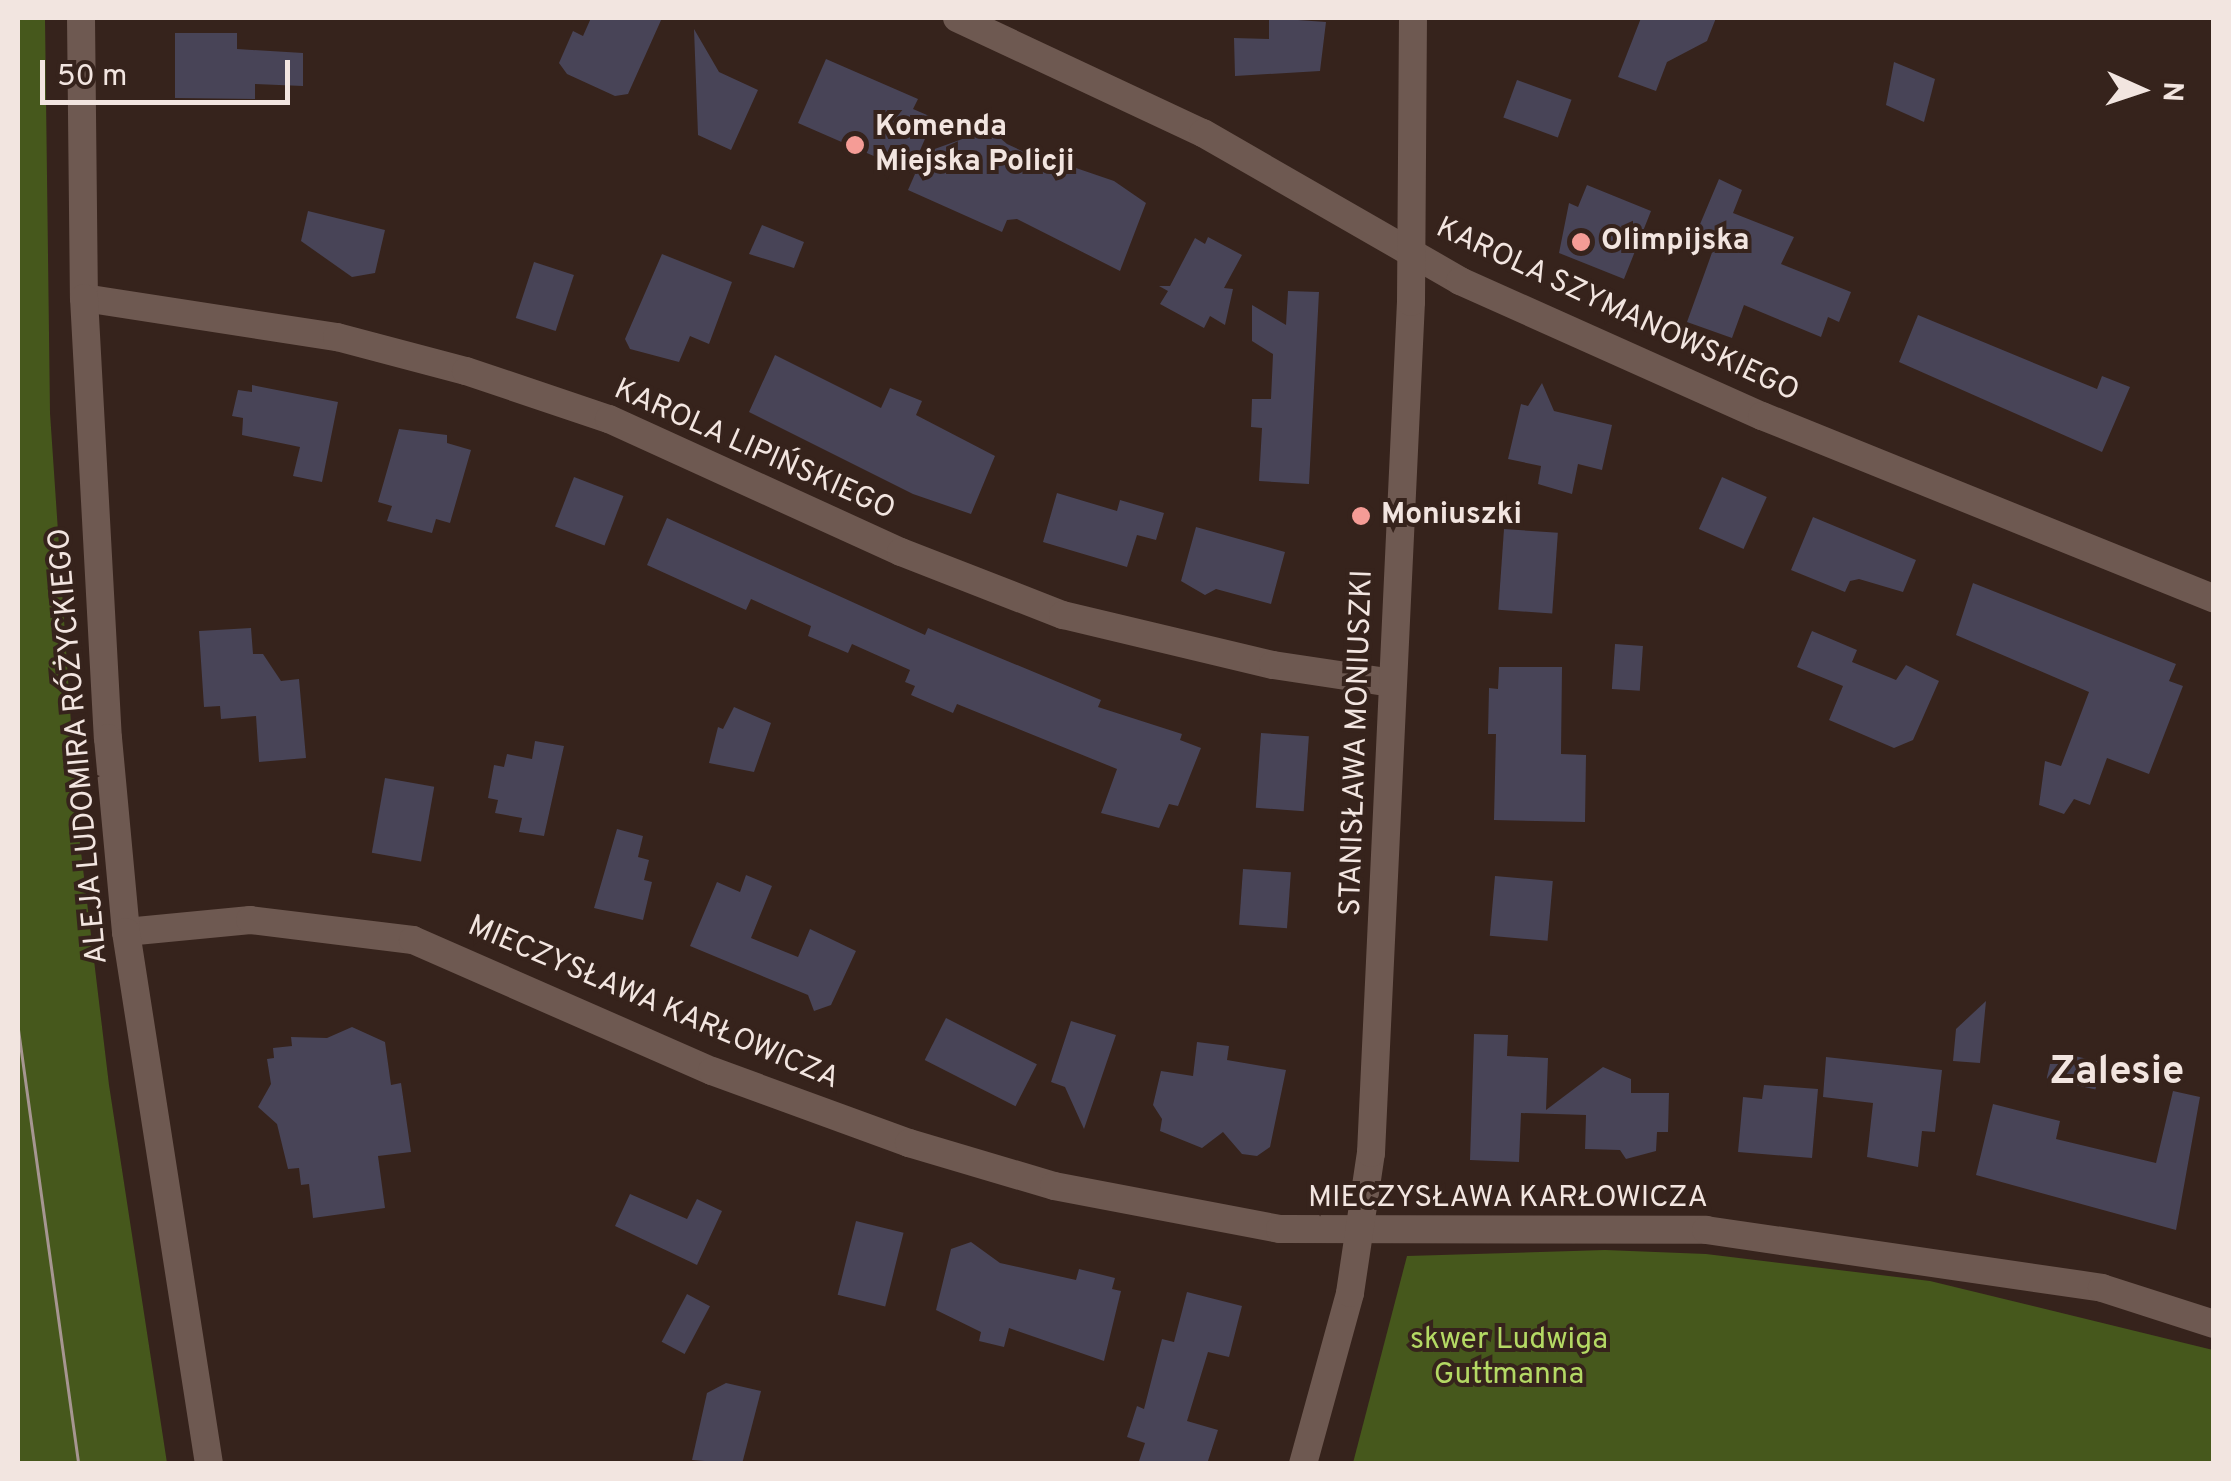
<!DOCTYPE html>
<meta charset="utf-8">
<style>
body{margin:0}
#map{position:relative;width:2231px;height:1481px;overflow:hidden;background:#36231c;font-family:Overpass,sans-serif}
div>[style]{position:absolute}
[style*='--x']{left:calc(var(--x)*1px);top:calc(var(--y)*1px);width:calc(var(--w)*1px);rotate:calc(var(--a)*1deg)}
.green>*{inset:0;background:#46581c}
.building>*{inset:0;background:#484457;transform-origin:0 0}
.minor>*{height:28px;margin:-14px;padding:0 14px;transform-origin:14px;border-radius:14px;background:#6e5951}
.tertiary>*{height:28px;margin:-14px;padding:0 14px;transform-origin:14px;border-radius:14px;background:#6e5951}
.tram>*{height:2.5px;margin:-1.25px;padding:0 1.25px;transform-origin:1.25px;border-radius:1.25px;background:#a69691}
.dots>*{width:28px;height:28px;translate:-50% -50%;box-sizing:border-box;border:5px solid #36231c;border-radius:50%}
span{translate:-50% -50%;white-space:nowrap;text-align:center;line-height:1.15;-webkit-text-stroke:8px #36231c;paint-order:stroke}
.poi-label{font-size:30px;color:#f2e5e0;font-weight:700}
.left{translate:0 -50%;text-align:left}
.street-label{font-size:30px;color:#f2e5e0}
.park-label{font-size:30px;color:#b4d964}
.district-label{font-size:40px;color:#f2e5e0;font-weight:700}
.frame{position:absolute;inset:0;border:20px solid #f2e5e0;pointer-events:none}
.north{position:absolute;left:2091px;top:40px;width:100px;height:100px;-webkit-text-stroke:8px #36231c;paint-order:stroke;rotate:93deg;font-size:28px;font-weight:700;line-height:40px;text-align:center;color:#f2e5e0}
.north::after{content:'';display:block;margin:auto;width:35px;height:45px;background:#f2e5e0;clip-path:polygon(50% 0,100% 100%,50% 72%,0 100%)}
.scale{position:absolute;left:40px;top:60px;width:250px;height:45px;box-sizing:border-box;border:5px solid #f2e5e0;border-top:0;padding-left:12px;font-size:30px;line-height:35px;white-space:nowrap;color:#f2e5e0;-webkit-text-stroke:8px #36231c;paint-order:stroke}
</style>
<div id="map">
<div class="green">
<i style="clip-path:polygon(18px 18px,45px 18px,50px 413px,78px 827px,109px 1085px,167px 1463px,18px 1463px)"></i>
<i style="clip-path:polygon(1605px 1250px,1706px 1254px,1930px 1281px,2213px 1350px,2213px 1463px,1353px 1463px,1407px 1256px)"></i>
</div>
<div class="building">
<i style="clip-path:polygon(591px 18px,662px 18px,628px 94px,615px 96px,567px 74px,559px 63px,573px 31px,583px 36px)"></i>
<i style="clip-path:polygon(1269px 18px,1326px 22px,1320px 71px,1235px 76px,1234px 38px,1269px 39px)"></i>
<i style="clip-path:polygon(1641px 18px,1716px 18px,1707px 41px,1667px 62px,1656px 91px,1618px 77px)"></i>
<i style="clip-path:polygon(694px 29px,719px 72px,758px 90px,731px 150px,698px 135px)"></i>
<i style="clip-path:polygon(175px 33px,237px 33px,237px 49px,303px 53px,303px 86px,255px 84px,255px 99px,175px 98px)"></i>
<i style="clip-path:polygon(826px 59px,918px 99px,913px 109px,934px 118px,918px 155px,990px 129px,1007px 144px,1072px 174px,1076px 168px,1114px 181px,1146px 203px,1120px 271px,1017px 219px,1007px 220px,1002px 232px,908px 190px,915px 174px,798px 123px)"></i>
<i style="clip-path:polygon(1894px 62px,1935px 79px,1924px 122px,1886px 105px)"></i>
<i style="left:1517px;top:80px;width:58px;height:40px;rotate:20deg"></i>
<i style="clip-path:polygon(1719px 179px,1742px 190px,1733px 213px,1794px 237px,1781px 264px,1851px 292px,1839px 322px,1828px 317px,1821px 337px,1744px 305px,1732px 338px,1687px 322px,1718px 236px,1698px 229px)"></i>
<i style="clip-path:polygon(1587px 185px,1651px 211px,1624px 279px,1559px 253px,1569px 203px,1578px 207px)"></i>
<i style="clip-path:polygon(308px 211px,385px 230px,375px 273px,352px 277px,301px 241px)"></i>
<i style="clip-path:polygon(762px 225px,804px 242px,794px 268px,749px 254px)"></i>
<i style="clip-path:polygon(1208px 237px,1242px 255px,1224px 288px,1233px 289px,1225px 325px,1210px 316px,1204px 328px,1160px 304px,1168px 291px,1159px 286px,1170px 286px,1195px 238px,1205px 244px)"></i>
<i style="clip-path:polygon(662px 254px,732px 282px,709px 344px,690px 336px,679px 362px,630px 349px,625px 339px)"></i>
<i style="left:534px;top:262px;width:42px;height:59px;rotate:18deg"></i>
<i style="clip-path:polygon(1288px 291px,1319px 292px,1309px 484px,1259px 481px,1262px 428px,1251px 427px,1252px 399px,1271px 399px,1273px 354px,1252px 341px,1252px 305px,1286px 325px)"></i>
<i style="clip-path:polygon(1918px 315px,2097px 389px,2102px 376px,2130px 387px,2102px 452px,1899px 362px)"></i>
<i style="clip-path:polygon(775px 355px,881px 408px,890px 388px,922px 401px,916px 415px,995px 456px,971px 514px,913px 494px,749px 412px)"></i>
<i style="clip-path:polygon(1542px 383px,1554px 411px,1612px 425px,1602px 470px,1578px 464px,1572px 494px,1538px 484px,1541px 466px,1508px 459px,1521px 404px,1528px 406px)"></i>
<i style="clip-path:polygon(252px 385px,338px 402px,322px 482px,293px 476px,300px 447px,242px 435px,243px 418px,232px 416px,238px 390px,252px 392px)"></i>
<i style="clip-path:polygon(399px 429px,447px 435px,447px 443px,471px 450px,450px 523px,436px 519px,432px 533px,387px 521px,392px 506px,378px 502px)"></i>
<i style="left:574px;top:477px;width:53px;height:53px;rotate:21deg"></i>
<i style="left:1722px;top:477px;width:49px;height:57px;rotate:24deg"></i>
<i style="clip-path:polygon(1057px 493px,1117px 511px,1120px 500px,1164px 513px,1156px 540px,1137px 535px,1127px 567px,1043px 542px)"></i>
<i style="clip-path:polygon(1813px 517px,1916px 560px,1903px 592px,1859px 579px,1850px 581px,1845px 592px,1791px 570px)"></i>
<i style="clip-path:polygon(667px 518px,925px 635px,928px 628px,1101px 700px,1098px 707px,1182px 734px,1180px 740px,1201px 748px,1178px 806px,1169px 804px,1159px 828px,1101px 813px,1117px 769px,957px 704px,953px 713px,911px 695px,915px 686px,905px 682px,910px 670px,852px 644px,848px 653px,808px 636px,811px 626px,751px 599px,746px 610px,647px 565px)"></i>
<i style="clip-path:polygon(1196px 527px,1285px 552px,1271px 604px,1216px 589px,1205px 595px,1181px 581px)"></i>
<i style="left:1504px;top:529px;width:54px;height:81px;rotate:4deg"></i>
<i style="clip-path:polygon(1973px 583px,2176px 664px,2169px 681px,2183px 686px,2149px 774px,2107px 758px,2090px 805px,2074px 799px,2064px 814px,2039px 805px,2045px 761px,2061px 766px,2089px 692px,1956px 635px)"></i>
<i style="clip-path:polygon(251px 628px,253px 654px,263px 654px,281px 681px,299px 679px,306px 758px,259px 762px,256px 716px,221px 719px,220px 706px,204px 707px,199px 631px)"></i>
<i style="clip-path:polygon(1812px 631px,1857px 650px,1852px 662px,1896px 680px,1906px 665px,1939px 681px,1913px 740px,1894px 748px,1829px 720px,1843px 686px,1797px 667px)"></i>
<i style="left:1615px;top:644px;width:28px;height:45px;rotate:4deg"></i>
<i style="clip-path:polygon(1499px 667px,1562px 667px,1561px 754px,1586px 755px,1585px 822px,1494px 820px,1496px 734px,1488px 734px,1489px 688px,1498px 689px)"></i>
<i style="clip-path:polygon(734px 707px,771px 723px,754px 772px,709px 763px,718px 727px,723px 729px)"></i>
<i style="left:1261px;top:733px;width:48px;height:75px;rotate:4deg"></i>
<i style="clip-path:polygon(535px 741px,564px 746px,544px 836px,519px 832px,522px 818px,495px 813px,498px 800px,488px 798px,494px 765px,504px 767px,507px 754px,532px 759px)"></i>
<i style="left:385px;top:778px;width:50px;height:76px;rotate:10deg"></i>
<i style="clip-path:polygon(617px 829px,643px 836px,638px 857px,649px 860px,644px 880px,652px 882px,643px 920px,594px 908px)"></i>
<i style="left:1243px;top:869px;width:48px;height:56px;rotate:4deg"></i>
<i style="clip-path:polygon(746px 875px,772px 886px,751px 938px,798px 957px,810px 929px,856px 951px,831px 1005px,814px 1011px,808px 995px,690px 946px,717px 882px,740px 892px)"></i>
<i style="left:1495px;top:876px;width:58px;height:60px;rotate:5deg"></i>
<i style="clip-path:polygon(1986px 1001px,1980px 1063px,1953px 1061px,1956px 1029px)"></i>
<i style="left:946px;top:1018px;width:102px;height:47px;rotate:27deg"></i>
<i style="clip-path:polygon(1071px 1021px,1116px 1035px,1084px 1129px,1065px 1087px,1051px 1082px)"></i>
<i style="clip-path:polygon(352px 1027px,385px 1042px,391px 1085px,401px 1083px,411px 1152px,378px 1156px,385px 1208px,313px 1218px,309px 1184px,301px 1185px,299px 1168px,288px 1169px,277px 1124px,258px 1107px,271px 1084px,267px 1059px,274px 1058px,273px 1048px,292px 1046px,291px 1037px,327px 1038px)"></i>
<i style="clip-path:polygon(1474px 1034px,1508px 1035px,1507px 1056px,1548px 1058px,1546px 1110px,1603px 1067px,1631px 1079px,1631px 1093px,1669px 1093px,1668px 1132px,1657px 1132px,1656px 1151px,1626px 1159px,1620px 1150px,1585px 1149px,1586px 1115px,1521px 1113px,1519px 1162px,1470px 1160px)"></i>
<i style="clip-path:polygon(1197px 1042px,1229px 1046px,1227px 1060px,1286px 1070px,1270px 1147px,1257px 1156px,1242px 1154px,1223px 1132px,1202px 1148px,1160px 1131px,1162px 1119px,1153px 1105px,1161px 1071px,1193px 1076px)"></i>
<i style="left:2053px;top:1051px;width:50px;height:28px;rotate:13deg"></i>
<i style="clip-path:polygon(1826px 1057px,1942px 1070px,1935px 1132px,1922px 1131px,1918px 1167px,1867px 1157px,1873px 1103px,1823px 1097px)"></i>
<i style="clip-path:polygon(1764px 1085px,1818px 1089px,1812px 1158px,1738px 1152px,1743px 1097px,1762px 1099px)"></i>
<i style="clip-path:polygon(2173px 1091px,2200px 1097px,2176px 1230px,1976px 1175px,1993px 1104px,2060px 1121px,2056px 1139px,2156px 1163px)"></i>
<i style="clip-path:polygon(630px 1194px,687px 1219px,697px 1199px,722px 1211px,697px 1265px,615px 1226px)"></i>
<i style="left:856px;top:1221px;width:49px;height:76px;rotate:14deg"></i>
<i style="clip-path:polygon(971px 1242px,1000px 1263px,1076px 1280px,1079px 1269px,1115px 1278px,1112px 1289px,1121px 1291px,1104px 1361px,1009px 1328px,1004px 1347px,979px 1341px,981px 1332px,936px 1310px,951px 1249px)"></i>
<i style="clip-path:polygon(1187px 1292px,1242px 1306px,1229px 1357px,1208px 1352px,1187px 1421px,1218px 1430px,1207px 1464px,1138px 1464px,1145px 1443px,1127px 1437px,1137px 1406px,1144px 1409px,1162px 1339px,1174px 1342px)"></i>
<i style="left:687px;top:1294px;width:26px;height:54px;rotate:28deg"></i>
<i style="clip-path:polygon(726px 1383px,761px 1391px,742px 1464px,692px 1460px,707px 1393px)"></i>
</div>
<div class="minor">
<i style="--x:957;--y:18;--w:272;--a:25.1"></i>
<i style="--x:1203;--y:133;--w:297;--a:29.9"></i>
<i style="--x:1460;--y:281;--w:331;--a:24.1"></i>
<i style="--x:1762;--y:416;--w:488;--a:22"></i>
<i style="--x:84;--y:298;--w:256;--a:8.8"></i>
<i style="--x:337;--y:337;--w:133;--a:14.8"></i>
<i style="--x:466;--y:371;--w:151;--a:18.6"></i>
<i style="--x:609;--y:419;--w:321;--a:24.5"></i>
<i style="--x:901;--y:552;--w:174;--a:21.3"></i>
<i style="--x:1063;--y:615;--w:216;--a:13.4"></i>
<i style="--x:1273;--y:665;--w:120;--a:8.6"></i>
<i style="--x:126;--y:932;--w:125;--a:-5.5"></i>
<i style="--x:250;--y:920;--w:164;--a:7"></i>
<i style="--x:413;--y:940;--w:326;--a:23.7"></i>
<i style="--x:712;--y:1071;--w:210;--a:20.1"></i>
<i style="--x:909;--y:1143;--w:151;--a:16.5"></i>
<i style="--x:1054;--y:1186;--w:230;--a:10.8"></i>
<i style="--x:1280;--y:1229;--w:426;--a:0.1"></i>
<i style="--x:1706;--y:1230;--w:400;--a:8.3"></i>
<i style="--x:2102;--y:1288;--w:118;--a:17.8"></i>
</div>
<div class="tertiary">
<i style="--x:81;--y:18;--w:280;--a:89.4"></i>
<i style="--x:84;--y:298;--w:441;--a:86.9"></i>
<i style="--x:108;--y:738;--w:195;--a:84.7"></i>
<i style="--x:126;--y:932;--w:538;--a:81.13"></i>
<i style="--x:1303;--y:1464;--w:177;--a:-74.6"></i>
<i style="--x:1350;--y:1293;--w:142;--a:-81.5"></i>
<i style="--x:1371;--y:1153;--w:852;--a:-87.31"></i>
<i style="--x:1411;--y:302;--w:284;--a:-89.6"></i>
</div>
<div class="tram">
<i style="--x:18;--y:1026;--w:442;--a:82.1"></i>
</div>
<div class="dots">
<i style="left:855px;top:145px;background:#f59c96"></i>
<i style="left:1581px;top:242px;background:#f59c96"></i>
<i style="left:1361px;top:516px;background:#f59c96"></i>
</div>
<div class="poi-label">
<span class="left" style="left:875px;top:145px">Komenda<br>Miejska Policji</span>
<span class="left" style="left:1601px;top:242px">Olimpijska</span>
<span class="left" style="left:1381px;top:516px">Moniuszki</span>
</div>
<div class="street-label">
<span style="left:1617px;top:311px;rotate:25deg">KAROLA SZYMANOWSKIEGO</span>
<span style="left:754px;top:451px;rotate:24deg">KAROLA LIPIŃSKIEGO</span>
<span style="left:1358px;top:743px;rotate:-88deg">STANISŁAWA MONIUSZKI</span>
<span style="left:80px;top:746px;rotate:-95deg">ALEJA LUDOMIRA RÓŻYCKIEGO</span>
<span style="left:653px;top:1004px;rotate:23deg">MIECZYSŁAWA KARŁOWICZA</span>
<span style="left:1508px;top:1199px">MIECZYSŁAWA KARŁOWICZA</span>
</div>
<div class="park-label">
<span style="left:1509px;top:1358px">skwer Ludwiga<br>Guttmanna</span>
</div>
<div class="district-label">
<span style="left:2117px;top:1073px">Zalesie</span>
</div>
<div class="frame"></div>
<div class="north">N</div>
<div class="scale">50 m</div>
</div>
